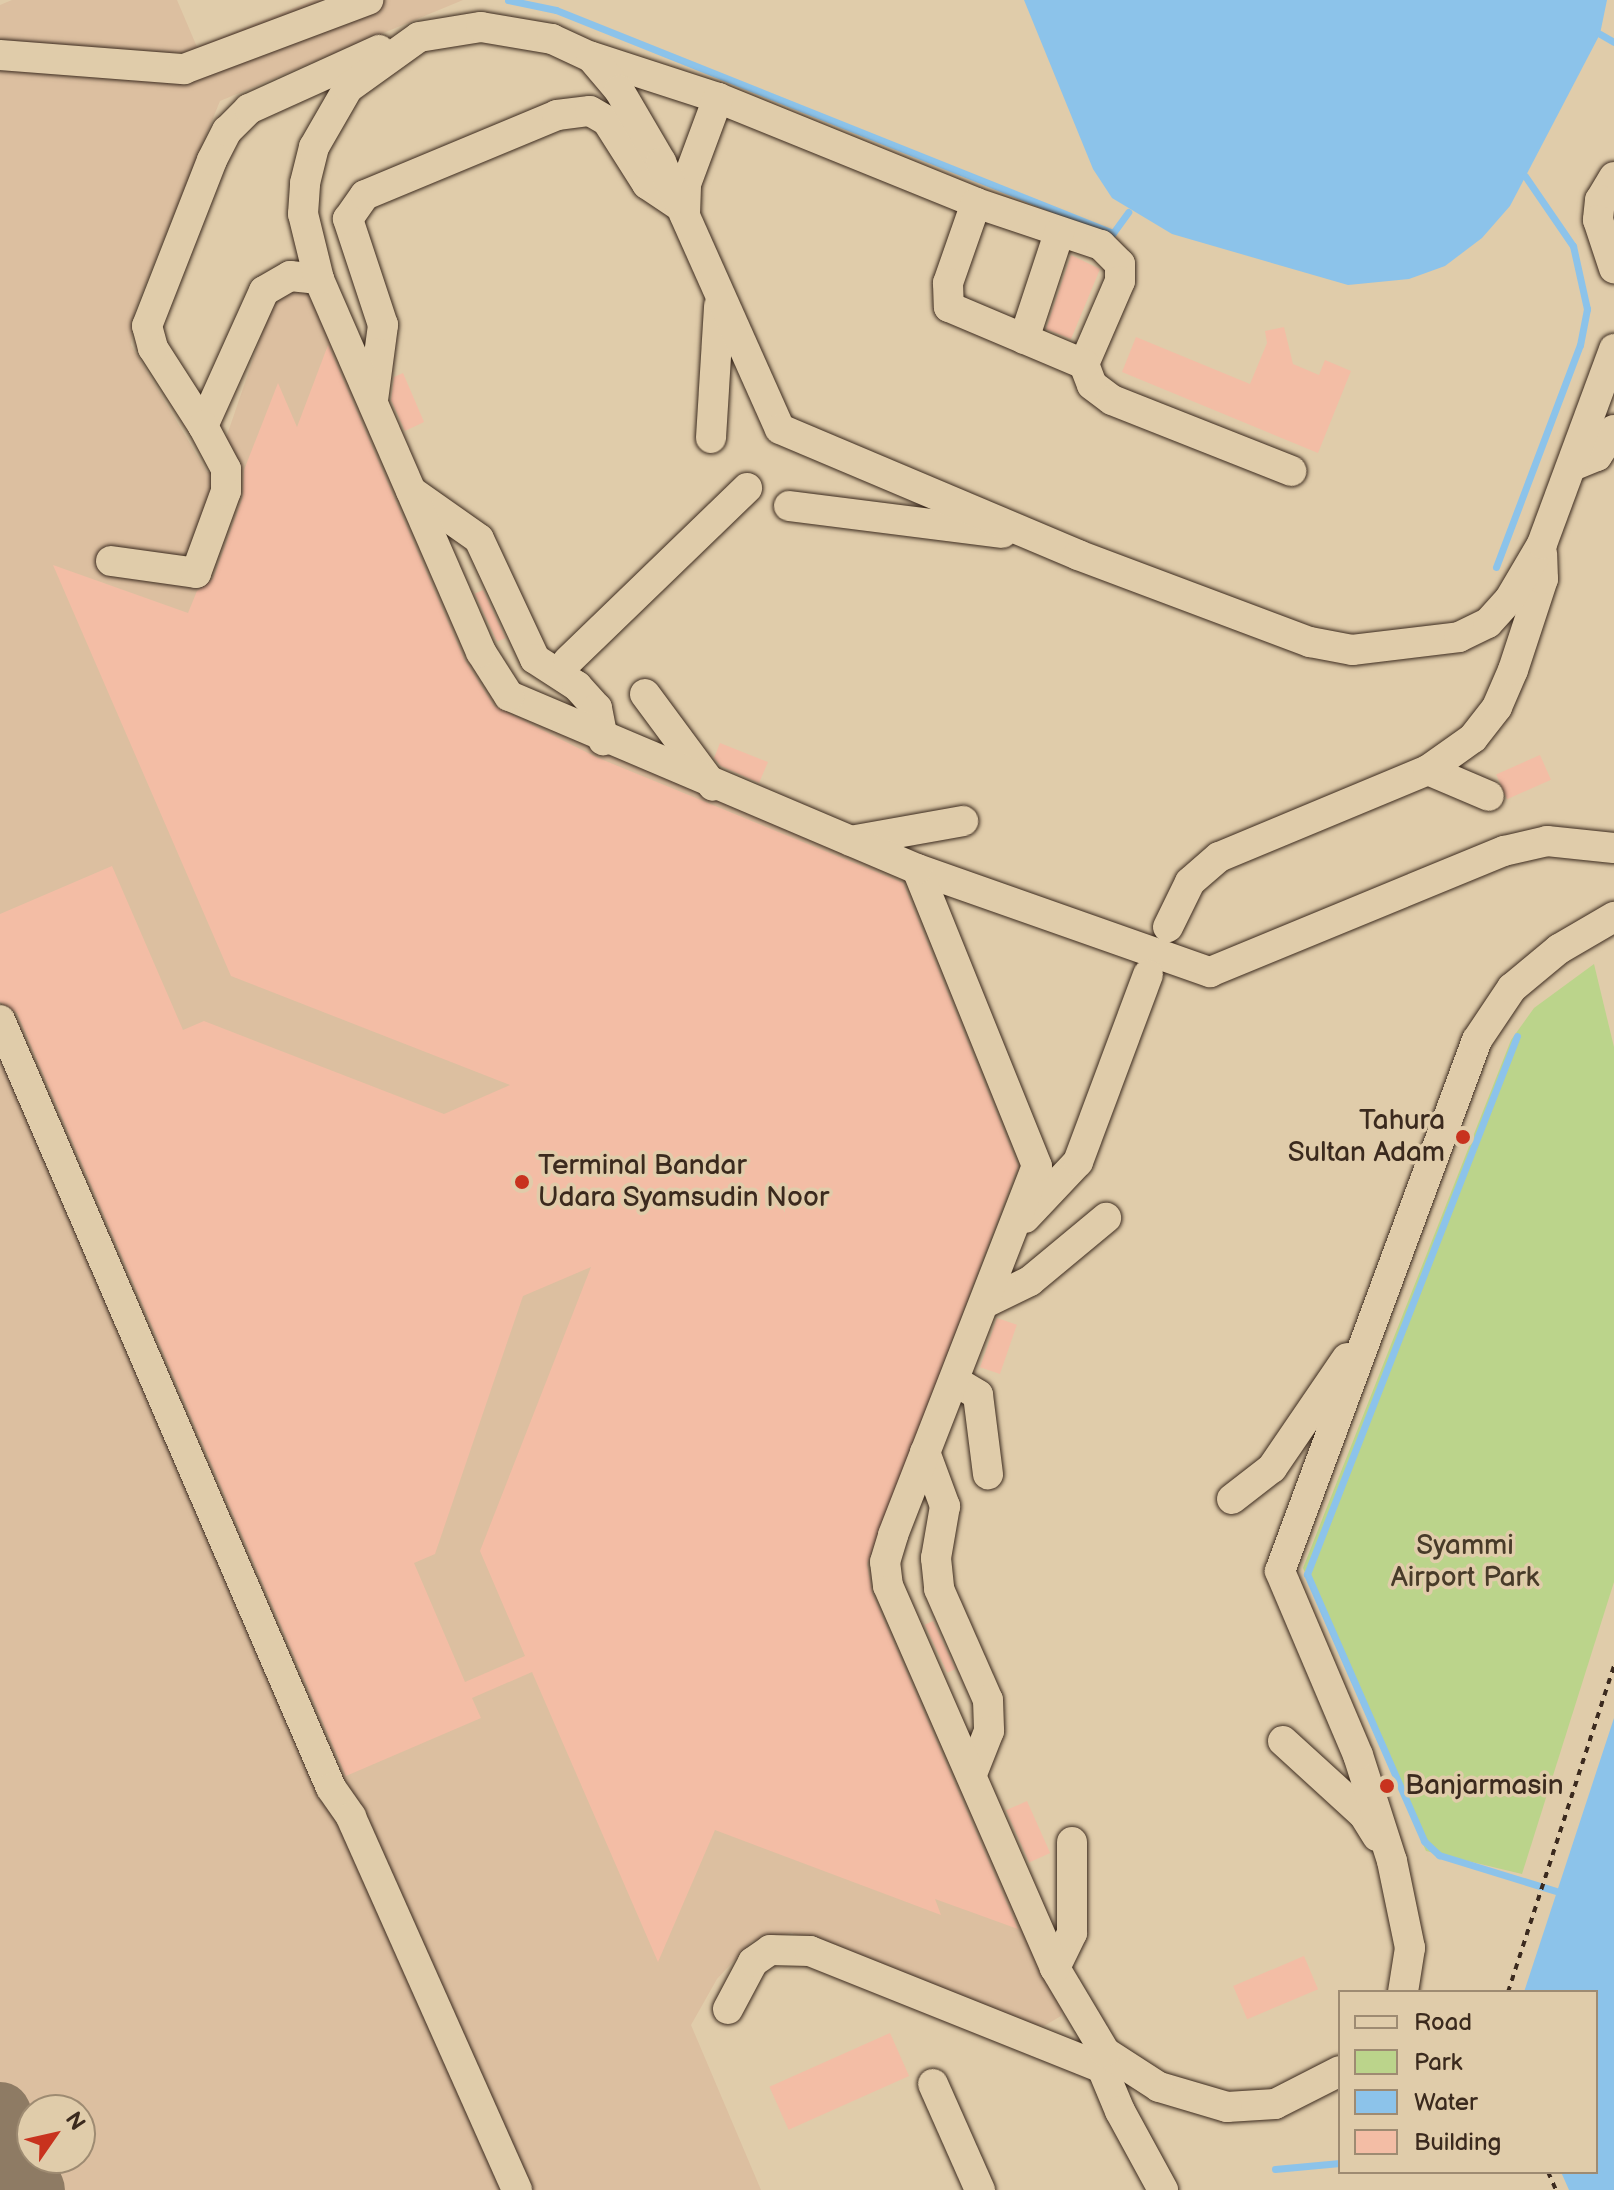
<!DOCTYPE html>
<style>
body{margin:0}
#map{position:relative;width:1614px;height:2190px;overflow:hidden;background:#e0ccaa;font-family:"Balsamiq Sans",sans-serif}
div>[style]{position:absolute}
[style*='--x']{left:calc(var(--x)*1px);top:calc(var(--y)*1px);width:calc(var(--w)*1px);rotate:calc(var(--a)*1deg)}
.built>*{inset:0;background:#dcbfa0}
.green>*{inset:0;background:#bbd48b}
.water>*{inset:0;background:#8cc3ea}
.stream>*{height:7px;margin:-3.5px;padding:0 3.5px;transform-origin:3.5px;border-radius:3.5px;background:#8cc3ea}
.taxiway>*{height:62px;margin:-31px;padding:0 31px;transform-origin:31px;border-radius:31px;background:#8e7b64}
.building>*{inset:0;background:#f3bda5;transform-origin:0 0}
.path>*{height:4px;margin-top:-2px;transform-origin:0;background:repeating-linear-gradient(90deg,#3b2a1e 0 6px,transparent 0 12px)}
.roads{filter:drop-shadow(0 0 2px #3b2a1e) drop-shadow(0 0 2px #3b2a1e)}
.minor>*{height:30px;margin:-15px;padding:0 15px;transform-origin:15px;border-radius:15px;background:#e0ccaa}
.dots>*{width:22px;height:22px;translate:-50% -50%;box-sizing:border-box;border:4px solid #e0ccaa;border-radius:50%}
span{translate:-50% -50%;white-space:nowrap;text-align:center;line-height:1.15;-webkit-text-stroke:7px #e0ccaa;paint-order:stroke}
.poi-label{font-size:28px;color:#3b2a1e}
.right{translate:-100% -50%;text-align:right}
.left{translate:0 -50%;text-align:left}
.park-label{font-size:28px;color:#483b29}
.legend{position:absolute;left:1338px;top:1990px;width:260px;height:184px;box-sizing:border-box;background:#e0ccaa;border:2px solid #9e8b72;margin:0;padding:10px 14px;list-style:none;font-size:24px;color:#3b2a1e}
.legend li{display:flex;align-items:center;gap:16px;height:40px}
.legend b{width:40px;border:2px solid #9e8b72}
.north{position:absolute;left:16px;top:2094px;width:80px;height:80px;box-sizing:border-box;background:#e0ccaa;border:2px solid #9e8b72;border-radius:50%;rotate:56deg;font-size:22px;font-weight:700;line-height:32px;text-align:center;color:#3b2a1e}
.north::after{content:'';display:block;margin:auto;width:28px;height:36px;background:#c8321e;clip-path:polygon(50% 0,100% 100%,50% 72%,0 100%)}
</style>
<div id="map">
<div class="built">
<i style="clip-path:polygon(evenodd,12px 0,177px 0,197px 47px,314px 0,463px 0,220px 101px,135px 310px,131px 345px,207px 472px,214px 473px,276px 292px,318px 285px,497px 696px,906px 855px,1039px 1162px,880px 1563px,1063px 2003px,1061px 2016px,1044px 2026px,1023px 2025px,792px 1933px,752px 1941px,717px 1979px,691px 2025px,761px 2190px,0 2190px,0 5px,12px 0,32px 2110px,80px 2110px,80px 2158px,32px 2158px,32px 2110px)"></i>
</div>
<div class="green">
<i style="clip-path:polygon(1594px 964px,1614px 1047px,1614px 1582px,1522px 1874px,1426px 1851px,1303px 1568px,1511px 1040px,1534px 1008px)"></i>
</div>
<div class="water">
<i style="clip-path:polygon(1024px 0,1607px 0,1600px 34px,1510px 206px,1482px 238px,1445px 266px,1409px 279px,1348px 285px,1172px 234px,1112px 198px,1093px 169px)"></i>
<i style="clip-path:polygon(1614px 1718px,1614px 2190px,1569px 2190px,1561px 2172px,1596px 2172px,1596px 1992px,1524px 1992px)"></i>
</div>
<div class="stream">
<i style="--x:508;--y:0;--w:49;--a:11.8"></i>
<i style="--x:556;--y:10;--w:600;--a:21.82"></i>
<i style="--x:1113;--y:233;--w:26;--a:-54"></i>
<i style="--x:1600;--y:34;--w:16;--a:30"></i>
<i style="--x:1496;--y:567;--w:237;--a:-69.3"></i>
<i style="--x:1580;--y:345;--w:37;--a:-79"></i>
<i style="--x:1587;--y:309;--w:65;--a:-102.5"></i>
<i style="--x:1573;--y:246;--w:85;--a:-124.4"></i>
<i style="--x:1517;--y:1036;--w:578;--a:111.32"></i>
<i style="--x:1307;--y:1574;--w:292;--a:66.3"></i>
<i style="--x:1424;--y:1841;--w:21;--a:43"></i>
<i style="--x:1439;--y:1855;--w:122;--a:17.1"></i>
<i style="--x:1275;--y:2169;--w:65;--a:-5.3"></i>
</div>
<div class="taxiway">
<i style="--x:0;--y:2113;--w:84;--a:66.2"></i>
</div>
<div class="building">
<i style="clip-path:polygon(1071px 255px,1100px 269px,1071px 339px,1046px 329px)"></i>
<i style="clip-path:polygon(1284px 327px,1293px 364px,1319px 375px,1325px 360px,1351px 371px,1318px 453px,1122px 372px,1136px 337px,1250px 384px,1267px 343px,1265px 331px)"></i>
<i style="clip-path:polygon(evenodd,328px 345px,464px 659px,494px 706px,596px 757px,903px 883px,1018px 1166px,867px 1564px,872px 1593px,1018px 1929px,935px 1899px,941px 1915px,715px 1830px,658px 1962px,532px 1672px,472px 1698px,481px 1718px,346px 1776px,17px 1013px,0 1002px,0 914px,112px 866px,183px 1030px,204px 1021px,444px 1114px,510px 1085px,231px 976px,53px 565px,188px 613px,197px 591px,213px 579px,243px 497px,244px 470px,278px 383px,297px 427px,328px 345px,591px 1267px,480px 1551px,525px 1656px,465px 1682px,414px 1563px,435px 1554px,523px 1296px,591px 1267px)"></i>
<i style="clip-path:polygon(403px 373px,424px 422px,405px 431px,391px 400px,394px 377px)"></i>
<i style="left:483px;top:590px;width:53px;height:9px;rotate:65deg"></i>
<i style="clip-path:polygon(720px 743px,768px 762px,759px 783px,721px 766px,714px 758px)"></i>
<i style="left:1540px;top:755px;width:27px;height:48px;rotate:66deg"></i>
<i style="left:997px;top:1318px;width:21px;height:52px;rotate:19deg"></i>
<i style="left:933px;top:1621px;width:53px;height:9px;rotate:65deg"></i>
<i style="left:1027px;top:1801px;width:57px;height:23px;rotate:66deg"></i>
<i style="left:1304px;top:1956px;width:36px;height:77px;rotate:67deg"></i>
<i style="left:890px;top:2033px;width:47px;height:132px;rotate:66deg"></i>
</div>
<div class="path">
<i style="--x:1508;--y:1992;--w:343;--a:-72"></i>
<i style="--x:1548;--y:2172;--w:20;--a:66"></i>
</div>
<div class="roads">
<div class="minor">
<i style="--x:0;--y:55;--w:185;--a:4.4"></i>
<i style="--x:184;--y:69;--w:197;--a:-20.6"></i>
<i style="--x:592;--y:57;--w:133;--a:18"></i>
<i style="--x:718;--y:98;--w:279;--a:22.1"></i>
<i style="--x:976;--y:203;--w:132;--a:18.6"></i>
<i style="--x:1101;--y:245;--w:27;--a:45"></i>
<i style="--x:1120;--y:264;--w:17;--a:90"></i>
<i style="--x:1120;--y:281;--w:90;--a:113.4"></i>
<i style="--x:1084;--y:364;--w:22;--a:69"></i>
<i style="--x:1092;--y:385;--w:25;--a:37"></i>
<i style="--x:1112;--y:400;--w:193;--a:21.6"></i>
<i style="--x:1614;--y:177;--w:27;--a:121"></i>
<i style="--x:1600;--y:200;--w:20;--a:96"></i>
<i style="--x:1598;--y:220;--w:51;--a:71.6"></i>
<i style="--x:976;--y:203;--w:85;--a:109.3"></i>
<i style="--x:948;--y:283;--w:24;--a:88"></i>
<i style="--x:949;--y:307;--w:147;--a:22.9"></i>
<i style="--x:685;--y:215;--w:31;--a:-88"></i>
<i style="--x:686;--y:184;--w:92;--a:-69.6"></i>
<i style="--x:319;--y:279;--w:29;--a:-174"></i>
<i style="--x:290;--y:276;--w:30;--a:150"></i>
<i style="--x:264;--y:291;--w:148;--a:114.3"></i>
<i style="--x:203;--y:426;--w:93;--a:-122.7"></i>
<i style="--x:153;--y:348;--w:23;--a:-105"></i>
<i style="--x:147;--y:326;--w:178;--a:-68.6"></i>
<i style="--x:212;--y:160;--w:33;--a:-63"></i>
<i style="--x:227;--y:131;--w:31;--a:-45"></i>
<i style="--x:249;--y:109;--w:143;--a:-24.4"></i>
<i style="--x:1024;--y:339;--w:112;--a:-71.7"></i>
<i style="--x:373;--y:400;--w:76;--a:-82.4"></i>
<i style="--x:383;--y:325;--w:112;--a:-108.3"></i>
<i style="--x:348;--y:219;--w:29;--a:-55"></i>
<i style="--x:365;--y:195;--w:208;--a:-22.6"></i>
<i style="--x:557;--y:115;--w:33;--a:-7"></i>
<i style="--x:590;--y:111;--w:20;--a:30"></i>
<i style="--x:607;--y:121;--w:75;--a:57.6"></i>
<i style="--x:647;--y:184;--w:36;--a:34"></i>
<i style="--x:711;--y:438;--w:132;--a:-86.5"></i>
<i style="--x:1572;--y:466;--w:27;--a:-22"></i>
<i style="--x:1597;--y:456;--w:31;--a:-57"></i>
<i style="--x:411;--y:491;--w:83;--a:35.2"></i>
<i style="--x:479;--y:539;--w:132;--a:65"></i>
<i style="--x:535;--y:659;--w:50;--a:32.7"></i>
<i style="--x:577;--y:686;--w:30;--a:48"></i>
<i style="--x:597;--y:708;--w:33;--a:79"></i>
<i style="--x:789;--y:506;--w:215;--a:7.2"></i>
<i style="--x:111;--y:561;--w:86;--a:8"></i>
<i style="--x:196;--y:573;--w:87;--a:-69.9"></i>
<i style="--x:226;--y:491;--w:22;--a:-90"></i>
<i style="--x:226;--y:469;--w:49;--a:-118.1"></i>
<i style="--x:568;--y:661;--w:249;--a:-44"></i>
<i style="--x:645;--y:694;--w:114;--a:53.5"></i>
<i style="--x:1428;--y:770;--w:66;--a:23.1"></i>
<i style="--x:851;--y:841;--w:114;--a:-10.1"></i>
<i style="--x:917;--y:869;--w:311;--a:19.4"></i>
<i style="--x:1210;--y:972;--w:318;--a:-22.4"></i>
<i style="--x:1504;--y:851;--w:44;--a:-13.1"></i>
<i style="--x:1547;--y:841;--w:67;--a:6"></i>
<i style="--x:1168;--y:927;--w:50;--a:-63.9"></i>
<i style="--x:1190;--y:882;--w:38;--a:-41"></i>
<i style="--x:1219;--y:857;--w:226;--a:-22.6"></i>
<i style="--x:1428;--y:770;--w:55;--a:-35.4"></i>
<i style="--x:1473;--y:738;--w:39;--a:-52"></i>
<i style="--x:1497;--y:707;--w:40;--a:-66.6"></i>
<i style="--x:1513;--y:670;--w:96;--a:-71.8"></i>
<i style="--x:1543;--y:579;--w:25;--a:-92"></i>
<i style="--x:0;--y:1020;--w:836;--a:66.68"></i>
<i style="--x:331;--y:1788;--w:35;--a:55"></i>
<i style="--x:351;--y:1817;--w:408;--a:66"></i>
<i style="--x:1025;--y:1218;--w:77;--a:-46.6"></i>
<i style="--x:1078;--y:1162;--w:200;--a:-69.5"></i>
<i style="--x:987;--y:1302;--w:48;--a:-26"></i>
<i style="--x:1030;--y:1281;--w:99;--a:-39.7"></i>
<i style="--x:955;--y:1381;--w:27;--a:31"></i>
<i style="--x:978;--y:1395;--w:80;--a:82.8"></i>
<i style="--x:925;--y:1452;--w:58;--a:69.7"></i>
<i style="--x:945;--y:1506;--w:53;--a:99.8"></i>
<i style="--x:936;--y:1558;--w:31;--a:84"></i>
<i style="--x:939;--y:1589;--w:121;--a:66.2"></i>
<i style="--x:988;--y:1700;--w:31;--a:88"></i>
<i style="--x:989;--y:1731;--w:46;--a:111.6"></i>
<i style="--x:1232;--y:1499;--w:51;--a:-37.8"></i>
<i style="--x:1272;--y:1468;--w:133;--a:-55.7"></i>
<i style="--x:1283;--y:1741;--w:110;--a:42.4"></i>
<i style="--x:1364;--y:1815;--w:25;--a:58"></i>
<i style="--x:1055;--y:1968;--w:39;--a:-64"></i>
<i style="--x:1072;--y:1933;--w:91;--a:-90"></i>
<i style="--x:1403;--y:1992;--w:45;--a:-81"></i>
<i style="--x:1410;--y:1948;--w:89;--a:-101.7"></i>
<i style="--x:1392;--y:1861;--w:111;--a:-107.8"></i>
<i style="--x:1358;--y:1755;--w:200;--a:-113"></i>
<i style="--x:1280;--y:1571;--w:566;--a:-69.65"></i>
<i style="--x:1477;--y:1040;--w:63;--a:-56.1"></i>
<i style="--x:1512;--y:988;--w:61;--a:-39.7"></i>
<i style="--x:1559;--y:949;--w:64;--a:-30.2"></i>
<i style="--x:728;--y:2009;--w:53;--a:-62"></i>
<i style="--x:753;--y:1962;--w:21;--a:-35"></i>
<i style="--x:770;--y:1950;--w:40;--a:1.4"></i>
<i style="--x:810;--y:1951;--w:315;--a:21.8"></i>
<i style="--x:1105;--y:2052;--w:16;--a:101"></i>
<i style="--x:1102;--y:2068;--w:47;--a:67.3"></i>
<i style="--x:1120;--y:2111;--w:90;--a:61.4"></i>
<i style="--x:1340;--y:2071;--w:73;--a:153.1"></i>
<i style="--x:1275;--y:2104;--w:48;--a:176.4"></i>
<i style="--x:1227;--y:2107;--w:71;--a:-163.6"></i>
<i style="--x:1159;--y:2087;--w:64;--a:-147.1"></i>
<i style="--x:1105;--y:2052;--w:98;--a:-120.8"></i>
<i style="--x:1055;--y:1968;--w:417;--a:-113.6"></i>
<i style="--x:888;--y:1586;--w:24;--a:-97"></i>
<i style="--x:885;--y:1562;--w:28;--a:-73"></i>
<i style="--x:893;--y:1535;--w:396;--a:-68.7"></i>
<i style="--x:1037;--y:1166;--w:320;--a:-112"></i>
<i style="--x:917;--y:869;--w:443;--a:-157"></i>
<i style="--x:509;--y:696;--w:52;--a:-122.5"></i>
<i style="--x:481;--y:652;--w:407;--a:-113.5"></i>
<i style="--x:319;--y:279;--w:67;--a:-103.8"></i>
<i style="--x:303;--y:214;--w:31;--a:-86"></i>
<i style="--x:305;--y:183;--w:37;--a:-76"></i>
<i style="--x:314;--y:147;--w:68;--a:-60"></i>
<i style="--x:348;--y:88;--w:87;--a:-35.7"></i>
<i style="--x:419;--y:37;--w:63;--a:-9.2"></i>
<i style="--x:481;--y:27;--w:72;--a:9.6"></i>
<i style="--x:552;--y:39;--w:43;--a:24.8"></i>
<i style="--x:591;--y:57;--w:43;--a:49.7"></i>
<i style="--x:619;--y:90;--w:83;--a:59.7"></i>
<i style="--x:661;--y:162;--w:292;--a:66"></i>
<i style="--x:780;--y:429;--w:324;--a:22.9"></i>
<i style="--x:1078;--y:555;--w:248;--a:20.6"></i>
<i style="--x:1310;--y:642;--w:43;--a:10.8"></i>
<i style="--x:1352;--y:650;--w:108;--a:-6.9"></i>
<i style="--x:1459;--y:637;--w:32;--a:-26"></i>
<i style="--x:1488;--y:623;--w:31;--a:-48"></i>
<i style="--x:1509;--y:600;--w:65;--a:-59.5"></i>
<i style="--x:1542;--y:544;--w:208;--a:-69.7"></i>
<i style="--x:933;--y:2084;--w:116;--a:66.1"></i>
</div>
</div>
<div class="dots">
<i style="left:1463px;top:1137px;background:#c8321e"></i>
<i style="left:522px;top:1182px;background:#c8321e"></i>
<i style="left:1387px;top:1786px;background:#c8321e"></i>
</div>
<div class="poi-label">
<span class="right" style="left:1445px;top:1137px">Tahura<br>Sultan Adam</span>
<span class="left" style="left:538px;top:1182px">Terminal Bandar<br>Udara Syamsudin Noor</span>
<span class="left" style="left:1405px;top:1786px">Banjarmasin</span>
</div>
<div class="park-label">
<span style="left:1465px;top:1562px">Syammi<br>Airport Park</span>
</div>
<ul class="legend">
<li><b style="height:10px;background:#e0ccaa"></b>Road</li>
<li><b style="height:22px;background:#bbd48b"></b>Park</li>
<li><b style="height:22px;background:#8cc3ea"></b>Water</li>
<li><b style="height:22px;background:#f3bda5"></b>Building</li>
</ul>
<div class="north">N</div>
</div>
